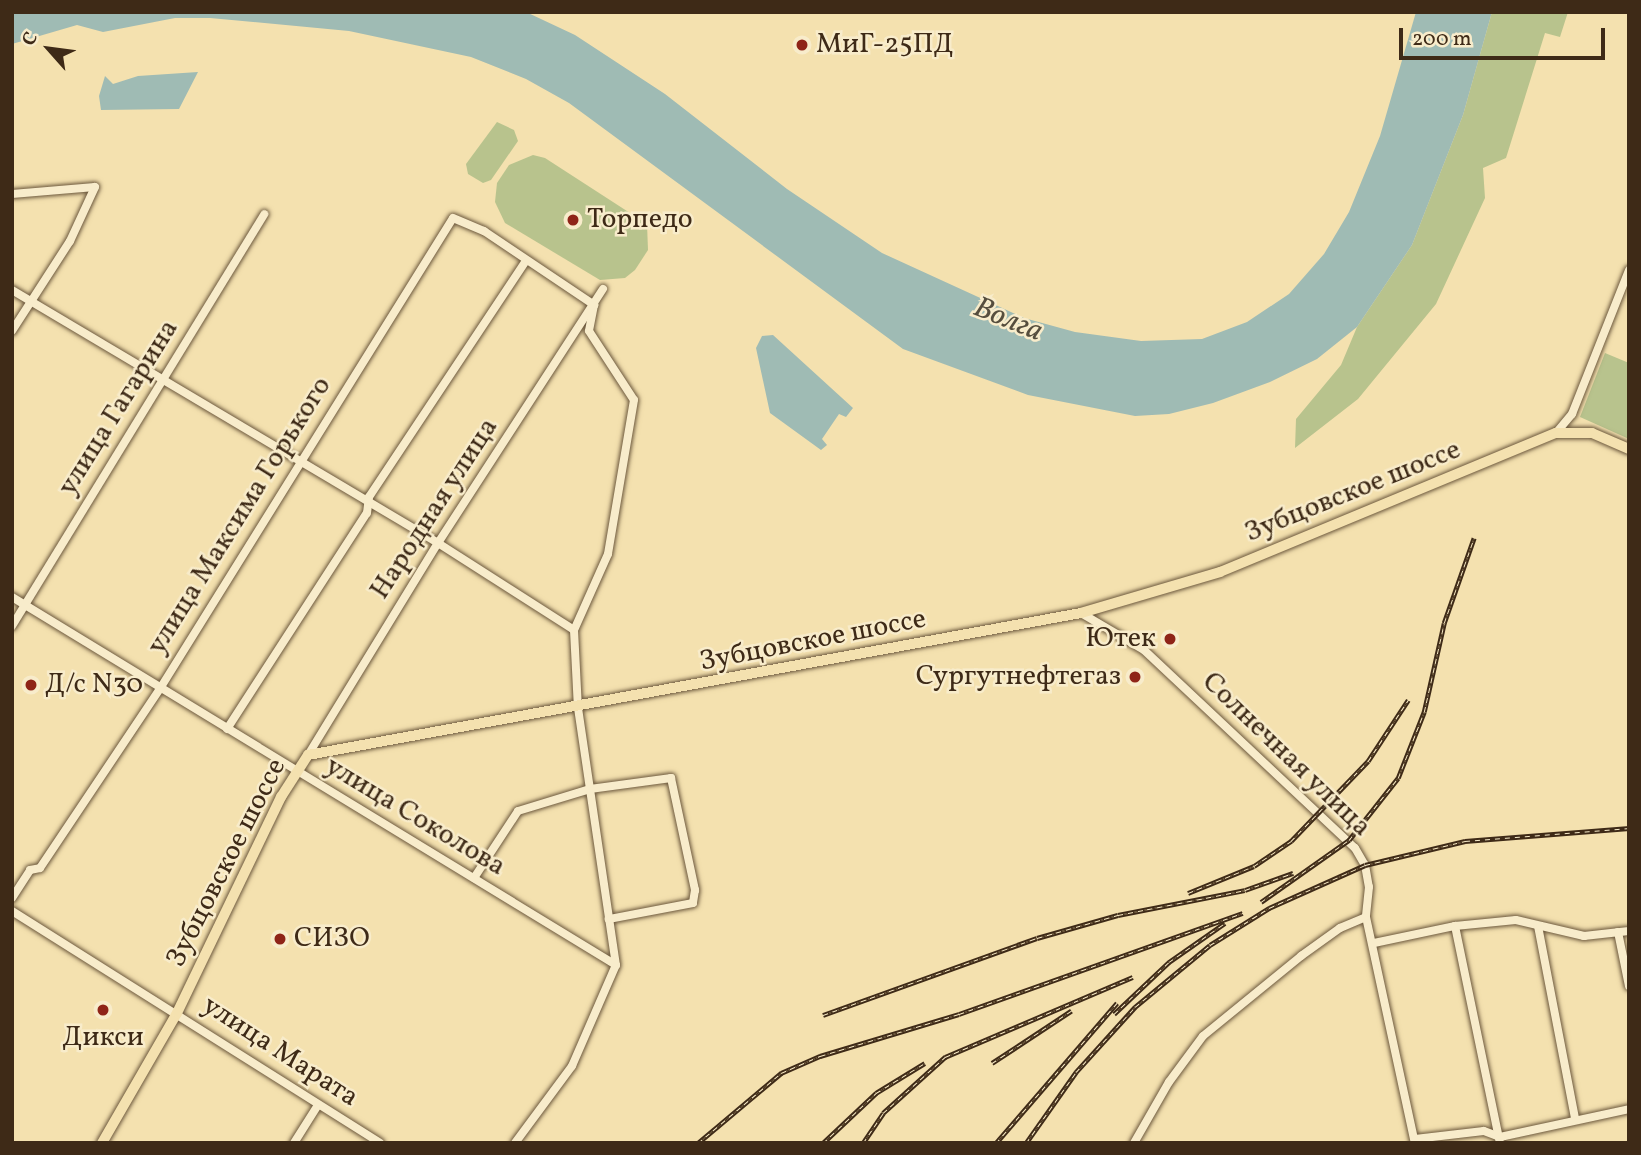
<!DOCTYPE html>
<meta charset="utf-8">
<style>
body{margin:0}
#map{position:relative;width:1641px;height:1155px;overflow:hidden;background:#f4e1af;font-family:Vollkorn,serif}
div>[style]{position:absolute}
[style*='--x']{left:calc(var(--x)*1px);top:calc(var(--y)*1px);width:calc(var(--w)*1px);rotate:calc(var(--a)*1deg)}
.green>*{inset:0;background:#b8c38d}
.water>*{inset:0;background:#9fbbb4}
.roads{filter:drop-shadow(0 0 2px #6c583d) drop-shadow(0 0 2px #6c583d)}
.minor>*{height:8px;margin:-4px;padding:0 4px;transform-origin:4px;border-radius:4px;background:#f8eccb}
.major>*{height:10px;margin:-5px;padding:0 5px;transform-origin:5px;border-radius:5px;background:#f4e1af}
.rail>*{height:4.5px;margin-top:-2.25px;transform-origin:0;background:repeating-linear-gradient(90deg,#f8eccb 0 5px,#3e2a17 0 10px);box-sizing:border-box;border-block:2px solid #3e2a17}
.dots>*{width:19px;height:19px;translate:-50% -50%;box-sizing:border-box;border:4px solid #f8eccb;border-radius:50%}
span{translate:-50% -50%;white-space:nowrap;text-align:center;line-height:1.15;-webkit-text-stroke:5px #f8eccb;paint-order:stroke}
.poi-label{font-size:28px;color:#3e2a17}
.left{translate:0 -50%;text-align:left}
.right{translate:-100% -50%;text-align:right}
.street-label{font-size:28px;color:#3e2a17}
.water-label{font-size:30px;color:#564e3e;font-style:italic}
.frame{position:absolute;inset:0;border:14px solid #3e2a17;pointer-events:none}
.north{position:absolute;left:14px;top:14px;width:70px;height:70px;-webkit-text-stroke:5px #f8eccb;paint-order:stroke;rotate:298deg;font-size:19px;font-weight:700;line-height:28px;text-align:center;color:#3e2a17}
.north::after{content:'';display:block;margin:auto;width:24px;height:32px;background:#3e2a17;clip-path:polygon(50% 0,100% 100%,50% 72%,0 100%)}
.scale{position:absolute;left:1399px;top:28px;width:206px;height:32px;box-sizing:border-box;border:4px solid #3e2a17;border-top:0;padding-left:9px;font-size:21px;line-height:24px;white-space:nowrap;color:#3e2a17;-webkit-text-stroke:5px #f8eccb;paint-order:stroke}
</style>
<div id="map">
<div class="green">
<i style="clip-path:polygon(1492px 12px,1568px 12px,1560px 37px,1545px 33px,1506px 158px,1483px 168px,1485px 198px,1436px 304px,1358px 399px,1295px 448px,1296px 419px,1341px 365px,1357px 327px,1412px 245px,1463px 115px)"></i>
<i style="clip-path:polygon(497px 122px,514px 130px,518px 141px,491px 180px,483px 183px,468px 174px,466px 164px)"></i>
<i style="clip-path:polygon(533px 155px,545px 158px,647px 224px,648px 250px,635px 270px,625px 278px,600px 280px,505px 223px,495px 202px,497px 183px,509px 165px)"></i>
<i style="clip-path:polygon(1605px 353px,1629px 363px,1629px 439px,1580px 417px)"></i>
</div>
<div class="water">
<i style="clip-path:polygon(12px 12px,526px 12px,575px 35px,665px 94px,787px 189px,882px 253px,1024px 318px,1075px 332px,1141px 341px,1202px 339px,1247px 322px,1289px 294px,1324px 254px,1349px 212px,1380px 136px,1416px 12px,1492px 12px,1463px 115px,1412px 245px,1357px 327px,1317px 359px,1270px 382px,1213px 403px,1169px 414px,1135px 416px,1028px 395px,903px 349px,569px 103px,526px 79px,471px 57px,349px 31px,210px 18px,175px 18px,103px 32px,77px 25px,12px 44px)"></i>
<i style="clip-path:polygon(198px 72px,179px 109px,101px 110px,99px 96px,105px 76px,113px 84px,138px 76px)"></i>
<i style="clip-path:polygon(773px 335px,853px 408px,846px 417px,839px 414px,822px 439px,827px 445px,821px 450px,770px 413px,756px 348px,762px 336px)"></i>
</div>
<div class="roads">
<div class="minor">
<i style="--x:12;--y:194;--w:83;--a:-4.8"></i>
<i style="--x:95;--y:187;--w:60;--a:114.8"></i>
<i style="--x:70;--y:241;--w:107;--a:122.8"></i>
<i style="--x:12;--y:290;--w:495;--a:30.7"></i>
<i style="--x:438;--y:543;--w:161;--a:32.6"></i>
<i style="--x:1556;--y:433;--w:25;--a:-50"></i>
<i style="--x:1572;--y:414;--w:155;--a:-68.4"></i>
<i style="--x:12;--y:597;--w:707;--a:31.35"></i>
<i style="--x:1081;--y:613;--w:73;--a:30.4"></i>
<i style="--x:1144;--y:650;--w:289;--a:43.2"></i>
<i style="--x:1355;--y:848;--w:20;--a:60"></i>
<i style="--x:1365;--y:865;--w:22;--a:80"></i>
<i style="--x:1369;--y:887;--w:30;--a:96"></i>
<i style="--x:1366;--y:917;--w:231;--a:77.8"></i>
<i style="--x:12;--y:626;--w:483;--a:-58.5"></i>
<i style="--x:227;--y:729;--w:257;--a:-57.1"></i>
<i style="--x:367;--y:513;--w:16;--a:-83"></i>
<i style="--x:369;--y:497;--w:283;--a:-56.4"></i>
<i style="--x:308;--y:755;--w:249;--a:-58.5"></i>
<i style="--x:438;--y:543;--w:303;--a:-57"></i>
<i style="--x:474;--y:878;--w:80;--a:-56.7"></i>
<i style="--x:518;--y:811;--w:75;--a:-17"></i>
<i style="--x:590;--y:789;--w:82;--a:-7.7"></i>
<i style="--x:671;--y:778;--w:115;--a:77.9"></i>
<i style="--x:695;--y:890;--w:13;--a:99"></i>
<i style="--x:693;--y:903;--w:86;--a:169.2"></i>
<i style="--x:12;--y:898;--w:33;--a:-57"></i>
<i style="--x:30;--y:870;--w:10;--a:-11"></i>
<i style="--x:40;--y:868;--w:218;--a:-56.2"></i>
<i style="--x:161;--y:687;--w:552;--a:-58.09"></i>
<i style="--x:453;--y:218;--w:34;--a:23"></i>
<i style="--x:484;--y:231;--w:133;--a:33.9"></i>
<i style="--x:594;--y:305;--w:26;--a:101"></i>
<i style="--x:589;--y:331;--w:82;--a:56.9"></i>
<i style="--x:634;--y:400;--w:156;--a:99.6"></i>
<i style="--x:608;--y:554;--w:83;--a:114.1"></i>
<i style="--x:574;--y:630;--w:78;--a:87.1"></i>
<i style="--x:578;--y:708;--w:260;--a:81.6"></i>
<i style="--x:12;--y:911;--w:435;--a:32.2"></i>
<i style="--x:1455;--y:926;--w:222;--a:78.3"></i>
<i style="--x:1538;--y:926;--w:197;--a:79.1"></i>
<i style="--x:1618;--y:932;--w:55;--a:78.5"></i>
<i style="--x:1374;--y:943;--w:83;--a:-11.9"></i>
<i style="--x:1455;--y:926;--w:61;--a:-5.6"></i>
<i style="--x:1516;--y:920;--w:70;--a:13.2"></i>
<i style="--x:1584;--y:936;--w:45;--a:-6.3"></i>
<i style="--x:1415;--y:1139;--w:69;--a:-6.6"></i>
<i style="--x:1484;--y:1131;--w:17;--a:21"></i>
<i style="--x:1500;--y:1137;--w:132;--a:-12.2"></i>
<i style="--x:294;--y:1143;--w:45;--a:-57.7"></i>
<i style="--x:515;--y:1143;--w:96;--a:-53.5"></i>
<i style="--x:572;--y:1066;--w:110;--a:-66.5"></i>
<i style="--x:1134;--y:1143;--w:70;--a:-60.2"></i>
<i style="--x:1169;--y:1082;--w:57;--a:-53.5"></i>
<i style="--x:1203;--y:1036;--w:127;--a:-39.2"></i>
<i style="--x:1301;--y:956;--w:48;--a:-35.7"></i>
<i style="--x:1340;--y:928;--w:28;--a:-23"></i>
</div>
<div class="major">
<i style="--x:102;--y:1143;--w:150;--a:-60"></i>
<i style="--x:177;--y:1013;--w:240;--a:-64.3"></i>
<i style="--x:281;--y:797;--w:50;--a:-57.3"></i>
<i style="--x:308;--y:755;--w:786;--a:-10.41"></i>
<i style="--x:1081;--y:613;--w:145;--a:-16.4"></i>
<i style="--x:1220;--y:572;--w:364;--a:-22.5"></i>
<i style="--x:1556;--y:433;--w:36;--a:0"></i>
<i style="--x:1592;--y:433;--w:40;--a:23.4"></i>
</div>
</div>
<div class="rail">
<i style="--x:1188;--y:893;--w:71;--a:-22.2"></i>
<i style="--x:1254;--y:866;--w:45;--a:-34"></i>
<i style="--x:1291;--y:841;--w:111;--a:-46.1"></i>
<i style="--x:1368;--y:761;--w:73;--a:-56.7"></i>
<i style="--x:1261;--y:902;--w:108;--a:-35.2"></i>
<i style="--x:1349;--y:840;--w:79;--a:-51.7"></i>
<i style="--x:1398;--y:778;--w:71;--a:-68.5"></i>
<i style="--x:1424;--y:712;--w:91;--a:-77.3"></i>
<i style="--x:1444;--y:623;--w:90;--a:-70.6"></i>
<i style="--x:1114;--y:1014;--w:76;--a:-43.4"></i>
<i style="--x:1169;--y:962;--w:68;--a:-34.9"></i>
<i style="--x:823;--y:1015;--w:227;--a:-19.8"></i>
<i style="--x:1037;--y:938;--w:84;--a:-15.9"></i>
<i style="--x:1118;--y:915;--w:129;--a:-11.1"></i>
<i style="--x:1245;--y:890;--w:51;--a:-19.5"></i>
<i style="--x:992;--y:1063;--w:95;--a:-33.4"></i>
<i style="--x:698;--y:1143;--w:109;--a:-40.1"></i>
<i style="--x:781;--y:1073;--w:43;--a:-23.6"></i>
<i style="--x:820;--y:1056;--w:145;--a:-16.8"></i>
<i style="--x:959;--y:1014;--w:301;--a:-19.6"></i>
<i style="--x:823;--y:1143;--w:73;--a:-43.3"></i>
<i style="--x:876;--y:1093;--w:57;--a:-31.5"></i>
<i style="--x:863;--y:1143;--w:36;--a:-56"></i>
<i style="--x:883;--y:1113;--w:84;--a:-42.1"></i>
<i style="--x:945;--y:1057;--w:204;--a:-23.1"></i>
<i style="--x:996;--y:1143;--w:185;--a:-49.2"></i>
<i style="--x:1026;--y:1143;--w:87;--a:-54.8"></i>
<i style="--x:1076;--y:1072;--w:88;--a:-47.8"></i>
<i style="--x:1135;--y:1007;--w:97;--a:-39.6"></i>
<i style="--x:1210;--y:945;--w:70;--a:-32.1"></i>
<i style="--x:1269;--y:908;--w:105;--a:-24.1"></i>
<i style="--x:1365;--y:865;--w:103;--a:-13.5"></i>
<i style="--x:1465;--y:841;--w:165;--a:-4.5"></i>
</div>
<div class="dots">
<i style="left:802px;top:45px;background:#8f2418"></i>
<i style="left:573px;top:220px;background:#8f2418"></i>
<i style="left:1170px;top:639px;background:#8f2418"></i>
<i style="left:1135px;top:677px;background:#8f2418"></i>
<i style="left:31px;top:685px;background:#8f2418"></i>
<i style="left:280px;top:939px;background:#8f2418"></i>
<i style="left:103px;top:1010px;background:#8f2418"></i>
</div>
<div class="poi-label">
<span class="left" style="left:816px;top:45px">МиГ-25ПД</span>
<span class="left" style="left:587px;top:220px">Торпедо</span>
<span class="right" style="left:1156px;top:639px">Ютек</span>
<span class="right" style="left:1121px;top:677px">Сургутнефтегаз</span>
<span class="left" style="left:45px;top:685px">Д/с N30</span>
<span class="left" style="left:294px;top:939px">СИЗО</span>
<span style="left:103px;top:1038px">Дикси</span>
</div>
<div class="street-label">
<span style="left:119px;top:408px;rotate:-58deg">улица Гагарина</span>
<span style="left:1353px;top:492px;rotate:-22deg">Зубцовское шоссе</span>
<span style="left:435px;top:509px;rotate:-57deg">Народная улица</span>
<span style="left:240px;top:516px;rotate:-58deg">улица Максима Горького</span>
<span style="left:813px;top:641px;rotate:-11deg">Зубцовское шоссе</span>
<span style="left:1286px;top:755px;rotate:44deg">Солнечная улица</span>
<span style="left:415px;top:817px;rotate:31deg">улица Соколова</span>
<span style="left:227px;top:863px;rotate:-63deg">Зубцовское шоссе</span>
<span style="left:280px;top:1052px;rotate:33deg">улица Марата</span>
</div>
<div class="water-label">
<span style="left:1008px;top:320px;rotate:22deg">Волга</span>
</div>
<div class="frame"></div>
<div class="north">С</div>
<div class="scale">200 m</div>
</div>
